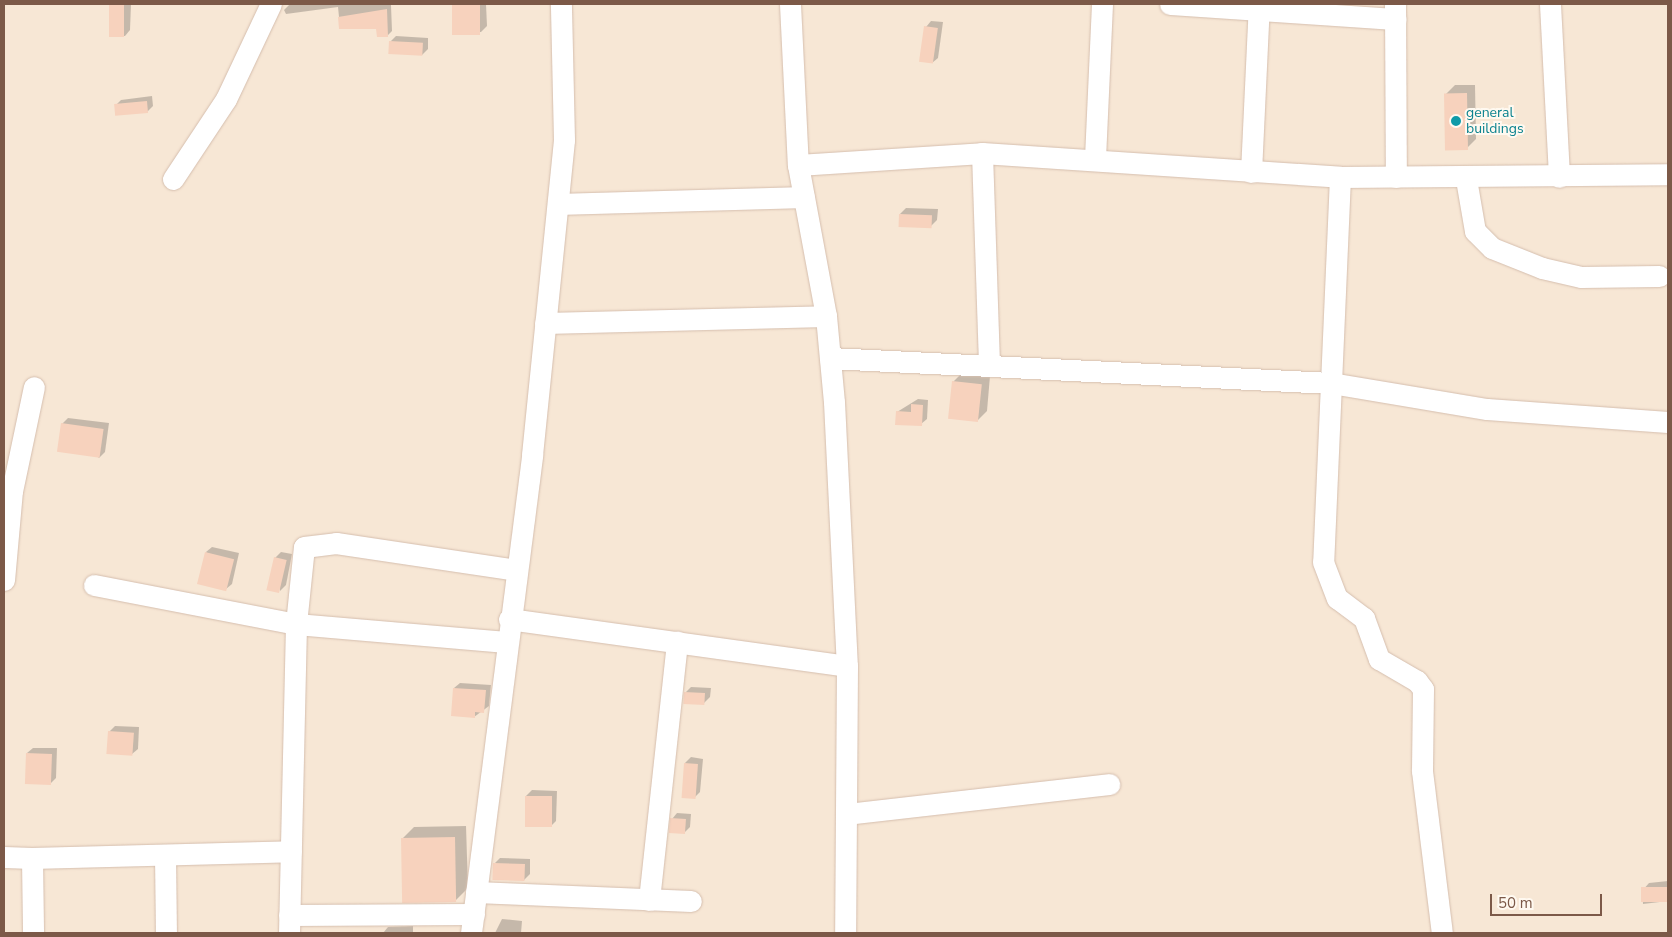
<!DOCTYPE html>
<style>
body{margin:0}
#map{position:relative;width:1672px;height:937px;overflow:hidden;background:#fef5e8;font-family:"Nunito Sans",sans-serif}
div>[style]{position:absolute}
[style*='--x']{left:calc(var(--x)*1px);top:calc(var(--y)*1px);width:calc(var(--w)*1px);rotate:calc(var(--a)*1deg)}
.residential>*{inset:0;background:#f7e7d5;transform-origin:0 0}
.shadow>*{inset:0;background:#0003}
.building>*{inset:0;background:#f7d2bd;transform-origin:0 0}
.roads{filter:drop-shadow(0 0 1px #d5beae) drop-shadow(0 0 1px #d5beae)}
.minor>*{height:21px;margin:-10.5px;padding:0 10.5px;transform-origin:10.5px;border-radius:10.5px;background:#fff}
.dots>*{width:14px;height:14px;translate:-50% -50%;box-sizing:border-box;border:2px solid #fff9f0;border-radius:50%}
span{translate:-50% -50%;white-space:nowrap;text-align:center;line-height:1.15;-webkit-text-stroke:4px #fff9f0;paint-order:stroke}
.culture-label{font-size:14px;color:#0d838f}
.left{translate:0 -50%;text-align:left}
.frame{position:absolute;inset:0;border:5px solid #7c5948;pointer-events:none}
.scale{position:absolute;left:1490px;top:894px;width:112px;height:22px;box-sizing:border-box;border:2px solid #7c5948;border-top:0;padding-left:6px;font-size:15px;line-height:18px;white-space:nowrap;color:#7c5948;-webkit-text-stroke:4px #fff9f0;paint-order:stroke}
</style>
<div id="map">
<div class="residential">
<i style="left:4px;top:4px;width:1664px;height:929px"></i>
</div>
<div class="shadow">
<i style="clip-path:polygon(112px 4px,131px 4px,130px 30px,125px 36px,111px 36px)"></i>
<i style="clip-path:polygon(290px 4px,391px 5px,392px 31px,387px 36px,378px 27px,340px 27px,338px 7px,286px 14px,284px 10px)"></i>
<i style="clip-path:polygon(453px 4px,486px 4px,487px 26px,481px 32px,454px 34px)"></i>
<i style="clip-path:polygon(931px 21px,943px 22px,938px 58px,932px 63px,926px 27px)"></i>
<i style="clip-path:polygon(396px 36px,428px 38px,428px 49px,422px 55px,390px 42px)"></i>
<i style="clip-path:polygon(1455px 85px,1475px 85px,1476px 139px,1467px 148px,1446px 94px)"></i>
<i style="clip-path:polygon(152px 96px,153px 106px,147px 112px,116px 105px,121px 100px)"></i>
<i style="clip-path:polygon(906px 208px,938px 209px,937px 220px,931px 226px,900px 214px)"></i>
<i style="clip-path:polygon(962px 373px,990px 376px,987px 411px,978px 420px,953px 382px)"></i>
<i style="clip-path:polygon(918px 399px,928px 400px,927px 419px,921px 424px,897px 412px)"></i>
<i style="clip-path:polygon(68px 418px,109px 423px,105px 452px,99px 458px,62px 424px)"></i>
<i style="clip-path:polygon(212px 547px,239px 553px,232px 584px,226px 589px,206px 552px)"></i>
<i style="clip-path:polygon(281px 552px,292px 554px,286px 585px,280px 591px,275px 558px)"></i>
<i style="clip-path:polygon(460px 683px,491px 685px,489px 706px,474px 717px,454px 688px)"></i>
<i style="clip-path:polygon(691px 687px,711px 688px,710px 697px,704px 703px,685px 693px)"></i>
<i style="clip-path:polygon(115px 726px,139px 727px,138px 749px,132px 754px,109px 732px)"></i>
<i style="clip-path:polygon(33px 748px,57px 748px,56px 778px,51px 783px,27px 753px)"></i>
<i style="clip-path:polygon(691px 757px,703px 759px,700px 792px,694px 798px,685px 763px)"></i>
<i style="clip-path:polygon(532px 790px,557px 791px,556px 821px,550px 827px,526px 796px)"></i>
<i style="clip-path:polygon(677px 813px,691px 814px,690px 827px,685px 832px,672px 819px)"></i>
<i style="clip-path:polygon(466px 826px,468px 888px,456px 900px,402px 839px,414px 827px)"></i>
<i style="clip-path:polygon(500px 858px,530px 859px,530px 874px,524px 880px,495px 863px)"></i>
<i style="clip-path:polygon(1668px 881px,1668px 901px,1643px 904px,1642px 891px,1649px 883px)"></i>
<i style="clip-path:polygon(502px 919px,522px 921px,521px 933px,495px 933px)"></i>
<i style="clip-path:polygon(413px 926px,413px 933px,383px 933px,388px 927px)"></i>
</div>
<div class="building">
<i style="left:109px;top:4px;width:15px;height:33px"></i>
<i style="left:452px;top:4px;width:28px;height:31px"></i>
<i style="clip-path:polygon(387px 9px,388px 37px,377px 37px,376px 29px,339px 29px,338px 17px)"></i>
<i style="left:924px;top:26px;width:14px;height:36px;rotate:8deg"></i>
<i style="left:389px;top:41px;width:34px;height:13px;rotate:3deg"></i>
<i style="left:1467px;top:93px;width:57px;height:23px;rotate:89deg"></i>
<i style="left:147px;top:101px;width:12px;height:33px;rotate:85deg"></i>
<i style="left:899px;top:214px;width:33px;height:13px;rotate:2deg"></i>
<i style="left:952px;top:381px;width:30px;height:38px;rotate:6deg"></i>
<i style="clip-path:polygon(911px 404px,923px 405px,922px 426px,895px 425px,896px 411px,911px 412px)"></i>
<i style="left:61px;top:423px;width:43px;height:29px;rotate:8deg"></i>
<i style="left:205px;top:552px;width:30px;height:33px;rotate:14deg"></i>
<i style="left:274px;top:557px;width:13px;height:34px;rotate:13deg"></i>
<i style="clip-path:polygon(453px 688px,486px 690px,484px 713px,475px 712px,475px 718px,451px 716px)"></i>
<i style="left:684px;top:692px;width:21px;height:12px;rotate:3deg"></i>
<i style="left:108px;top:731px;width:26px;height:23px;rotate:4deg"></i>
<i style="left:26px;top:753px;width:26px;height:31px;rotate:2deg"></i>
<i style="left:684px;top:763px;width:14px;height:35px;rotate:4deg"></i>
<i style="left:525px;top:796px;width:27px;height:31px"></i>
<i style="left:670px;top:818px;width:16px;height:15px;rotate:4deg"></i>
<i style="left:455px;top:837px;width:65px;height:54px;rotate:89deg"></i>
<i style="left:493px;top:863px;width:32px;height:17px;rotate:2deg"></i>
<i style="left:1668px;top:887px;width:15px;height:27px;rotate:90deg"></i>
</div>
<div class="roads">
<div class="minor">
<i style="--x:790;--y:4;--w:161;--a:87.2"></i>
<i style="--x:798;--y:165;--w:154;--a:79.5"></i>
<i style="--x:826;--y:316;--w:86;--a:84.7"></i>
<i style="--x:834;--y:402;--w:264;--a:87.2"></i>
<i style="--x:847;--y:666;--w:267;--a:90.4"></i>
<i style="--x:1170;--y:4;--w:226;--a:3.8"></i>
<i style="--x:1550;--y:4;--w:173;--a:87"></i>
<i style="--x:1395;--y:5;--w:172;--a:89.7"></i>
<i style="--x:982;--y:153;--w:213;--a:88.1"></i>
<i style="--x:1095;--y:158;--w:154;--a:-87.4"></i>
<i style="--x:798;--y:165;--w:184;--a:-3.7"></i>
<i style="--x:982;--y:153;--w:359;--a:3.8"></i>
<i style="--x:1340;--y:177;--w:328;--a:-0.5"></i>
<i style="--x:1251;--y:172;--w:168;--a:-87.3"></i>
<i style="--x:1340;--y:177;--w:385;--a:92.5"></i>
<i style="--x:1323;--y:562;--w:39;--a:69"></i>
<i style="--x:1337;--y:598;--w:34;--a:37"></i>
<i style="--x:1364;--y:618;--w:44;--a:69.9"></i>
<i style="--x:1379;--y:659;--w:44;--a:30.1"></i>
<i style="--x:1417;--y:681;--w:10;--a:53"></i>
<i style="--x:1423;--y:689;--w:82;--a:90.7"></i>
<i style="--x:1422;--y:771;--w:163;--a:83"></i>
<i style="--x:173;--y:179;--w:96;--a:-56.5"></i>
<i style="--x:226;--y:99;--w:105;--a:-64.7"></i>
<i style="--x:1466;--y:179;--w:53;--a:80.2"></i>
<i style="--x:1475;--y:231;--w:24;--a:45"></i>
<i style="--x:1492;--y:248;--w:54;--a:21.8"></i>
<i style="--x:1542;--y:268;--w:40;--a:13"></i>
<i style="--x:1581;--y:277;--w:78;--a:-0.7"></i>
<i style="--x:558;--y:204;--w:246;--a:-1.6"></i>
<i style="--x:545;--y:323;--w:281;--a:-1.4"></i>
<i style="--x:830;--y:358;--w:502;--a:2.86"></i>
<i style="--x:1331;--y:383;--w:158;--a:9.5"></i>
<i style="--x:1487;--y:409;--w:181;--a:4.1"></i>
<i style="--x:4;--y:580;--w:89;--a:-84.9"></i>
<i style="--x:12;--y:491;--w:106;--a:-78.1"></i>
<i style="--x:94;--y:585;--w:206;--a:10.9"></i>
<i style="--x:296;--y:624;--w:211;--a:4.9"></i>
<i style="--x:509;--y:619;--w:341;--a:7.9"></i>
<i style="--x:847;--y:814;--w:264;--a:-6.5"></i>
<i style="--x:165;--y:855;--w:78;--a:89.3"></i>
<i style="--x:4;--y:857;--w:28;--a:2"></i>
<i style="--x:32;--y:858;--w:75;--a:89.2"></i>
<i style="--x:32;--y:858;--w:259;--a:-1.5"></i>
<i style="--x:476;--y:892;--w:215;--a:2.4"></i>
<i style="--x:649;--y:900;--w:260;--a:-83.8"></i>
<i style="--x:289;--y:915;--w:185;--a:-0.3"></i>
<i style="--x:289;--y:933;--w:309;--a:-88.7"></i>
<i style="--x:296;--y:624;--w:77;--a:-84.1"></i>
<i style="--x:304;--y:547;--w:32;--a:-7"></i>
<i style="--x:336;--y:543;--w:182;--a:8.5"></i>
<i style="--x:471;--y:933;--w:482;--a:-82.7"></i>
<i style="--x:532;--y:455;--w:317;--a:-84.2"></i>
<i style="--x:564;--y:140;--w:136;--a:-91.3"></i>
</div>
</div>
<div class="dots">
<i style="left:1456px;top:121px;background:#0f9aa8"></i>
</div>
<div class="culture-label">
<span class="left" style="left:1466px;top:121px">general<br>buildings</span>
</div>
<div class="frame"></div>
<div class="scale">50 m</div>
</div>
